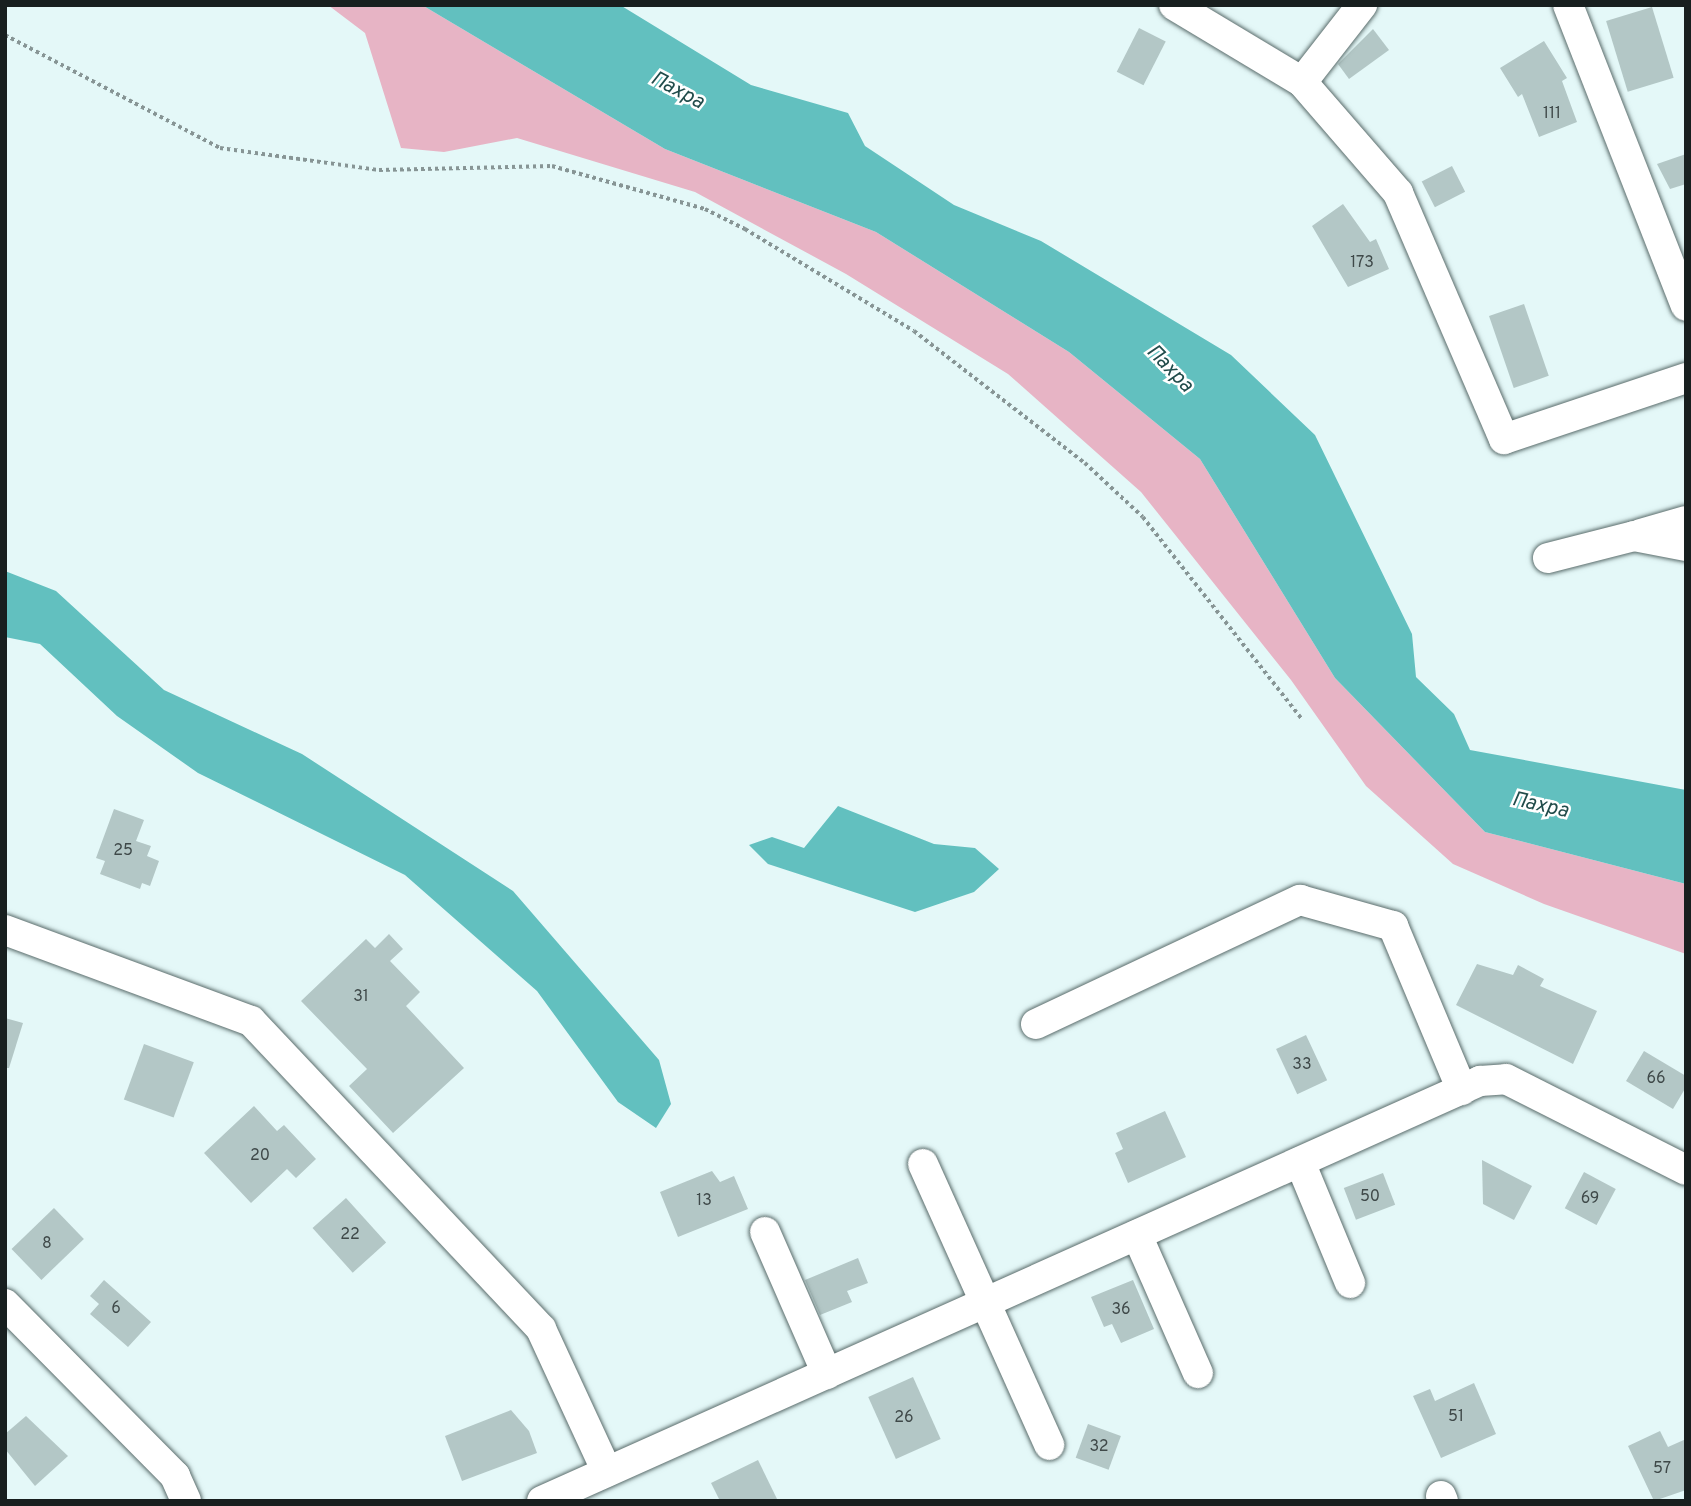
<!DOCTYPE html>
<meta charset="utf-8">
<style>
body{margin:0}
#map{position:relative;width:1691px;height:1506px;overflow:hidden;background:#e4f8f8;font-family:Overpass,sans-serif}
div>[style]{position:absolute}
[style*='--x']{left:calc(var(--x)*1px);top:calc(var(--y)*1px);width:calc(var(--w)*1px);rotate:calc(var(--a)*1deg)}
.green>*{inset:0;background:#e7b4c5}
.water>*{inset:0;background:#62c0bf}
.building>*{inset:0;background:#b3c7c6;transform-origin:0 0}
.path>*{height:3.5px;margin-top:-1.75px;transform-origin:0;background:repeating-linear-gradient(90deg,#879595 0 3.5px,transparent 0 7px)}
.roads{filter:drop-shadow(0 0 2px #5a6c6b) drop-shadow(0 0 2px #5a6c6b)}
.minor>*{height:30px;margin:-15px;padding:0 15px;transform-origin:15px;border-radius:15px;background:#fff}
span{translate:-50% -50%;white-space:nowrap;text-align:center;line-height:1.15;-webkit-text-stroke:5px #fff;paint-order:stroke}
.number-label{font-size:16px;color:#3f4949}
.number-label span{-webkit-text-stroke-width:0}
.water-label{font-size:21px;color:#214c4b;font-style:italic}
.frame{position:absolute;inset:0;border:7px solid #181f1f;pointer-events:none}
</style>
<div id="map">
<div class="green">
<i style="clip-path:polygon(328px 5px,422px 5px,665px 149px,876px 232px,1069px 352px,1200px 459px,1335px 678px,1485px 832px,1686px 884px,1686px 954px,1544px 904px,1453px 864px,1366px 786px,1291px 680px,1141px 492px,1008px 374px,846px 274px,695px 192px,517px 138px,444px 152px,401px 148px,365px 33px)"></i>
</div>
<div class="water">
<i style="clip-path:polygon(422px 5px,620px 5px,751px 85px,848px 113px,865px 146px,954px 205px,1041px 241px,1231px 355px,1315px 435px,1412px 634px,1416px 677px,1454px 714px,1470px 750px,1686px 790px,1686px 884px,1485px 832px,1335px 678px,1200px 459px,1069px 352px,876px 232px,665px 149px)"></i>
<i style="clip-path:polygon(5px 571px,56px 591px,164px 690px,302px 754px,513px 891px,659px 1060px,671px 1104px,656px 1128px,618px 1102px,537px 991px,405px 875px,198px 773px,117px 716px,40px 644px,5px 637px)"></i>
<i style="clip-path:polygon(838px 806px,934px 844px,975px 848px,999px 869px,974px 892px,915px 912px,768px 864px,749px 845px,772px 837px,804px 848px)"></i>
</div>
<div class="building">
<i style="left:1652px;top:7px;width:74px;height:48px;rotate:73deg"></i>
<i style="left:1139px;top:28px;width:30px;height:49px;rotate:27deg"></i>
<i style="clip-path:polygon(1373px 29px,1389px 50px,1349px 79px,1338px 64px)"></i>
<i style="clip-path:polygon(1544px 41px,1567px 78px,1562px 81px,1577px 122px,1539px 137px,1522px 94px,1518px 97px,1500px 68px)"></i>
<i style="clip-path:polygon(1686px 154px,1686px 184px,1670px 189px,1657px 164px)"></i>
<i style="left:1452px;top:166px;width:29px;height:34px;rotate:63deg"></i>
<i style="clip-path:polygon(1343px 204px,1370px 242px,1376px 239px,1389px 269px,1348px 287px,1312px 226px)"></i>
<i style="left:1524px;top:304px;width:76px;height:37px;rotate:71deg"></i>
<i style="clip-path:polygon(114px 809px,144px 820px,136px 841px,151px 846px,147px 856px,159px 861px,150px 886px,142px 883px,140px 889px,100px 874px,105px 861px,96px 858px)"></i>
<i style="clip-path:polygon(389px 934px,403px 949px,390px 961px,420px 992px,406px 1006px,464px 1068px,393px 1133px,349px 1086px,367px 1069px,301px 1001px,366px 939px,375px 948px)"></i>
<i style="clip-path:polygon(1477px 964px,1513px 975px,1518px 965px,1544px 979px,1540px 986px,1597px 1011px,1573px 1064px,1456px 1005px)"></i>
<i style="clip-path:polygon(5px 1018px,23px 1023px,9px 1068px,5px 1068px)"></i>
<i style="left:1306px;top:1035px;width:50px;height:33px;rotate:65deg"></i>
<i style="left:144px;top:1044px;width:53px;height:59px;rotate:20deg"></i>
<i style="clip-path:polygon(1644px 1051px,1686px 1076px,1686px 1087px,1673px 1109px,1626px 1081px)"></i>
<i style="clip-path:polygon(254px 1106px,277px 1131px,284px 1125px,316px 1159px,296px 1178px,287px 1169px,251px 1203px,204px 1153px)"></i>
<i style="clip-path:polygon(1165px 1111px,1186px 1157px,1128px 1183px,1115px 1153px,1123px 1149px,1116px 1133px)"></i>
<i style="clip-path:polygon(1482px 1160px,1532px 1186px,1514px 1220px,1483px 1204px)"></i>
<i style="clip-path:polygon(712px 1171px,720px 1182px,734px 1176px,748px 1209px,678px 1237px,660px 1192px)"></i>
<i style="left:1584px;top:1172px;width:36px;height:41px;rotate:28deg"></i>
<i style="left:1383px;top:1173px;width:34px;height:42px;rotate:69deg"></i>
<i style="left:346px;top:1198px;width:60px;height:45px;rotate:48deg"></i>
<i style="left:54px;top:1208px;width:43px;height:59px;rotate:46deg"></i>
<i style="clip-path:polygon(858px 1258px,868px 1283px,847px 1291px,852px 1302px,820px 1315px,805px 1280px)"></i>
<i style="clip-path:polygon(104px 1280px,151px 1322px,128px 1347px,90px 1314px,99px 1304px,90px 1296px)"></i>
<i style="clip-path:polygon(1133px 1280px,1154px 1329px,1121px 1343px,1112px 1324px,1104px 1327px,1091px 1297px)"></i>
<i style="left:913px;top:1377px;width:68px;height:49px;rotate:66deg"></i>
<i style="clip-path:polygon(1474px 1383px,1496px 1434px,1441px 1458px,1413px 1396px,1430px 1389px,1435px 1401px)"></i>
<i style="clip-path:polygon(511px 1410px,529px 1431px,537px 1453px,462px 1481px,445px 1436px)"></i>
<i style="clip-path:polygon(26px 1416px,68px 1456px,35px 1486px,5px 1449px,5px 1434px)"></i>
<i style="left:1088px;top:1424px;width:35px;height:36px;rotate:20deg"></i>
<i style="clip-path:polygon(1660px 1431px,1668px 1447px,1686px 1439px,1686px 1490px,1654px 1501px,1628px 1446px)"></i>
<i style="clip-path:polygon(758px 1460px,778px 1501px,720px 1501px,711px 1483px)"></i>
</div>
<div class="path">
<i style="--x:5;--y:35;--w:243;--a:27.7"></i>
<i style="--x:220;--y:148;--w:161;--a:7.9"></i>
<i style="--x:379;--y:170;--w:173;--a:-1.3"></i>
<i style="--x:552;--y:166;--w:159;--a:15.7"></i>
<i style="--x:705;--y:209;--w:45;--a:26.6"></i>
<i style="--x:745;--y:229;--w:197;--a:31.1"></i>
<i style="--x:914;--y:331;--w:216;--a:37.7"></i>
<i style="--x:1085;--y:463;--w:79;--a:43"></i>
<i style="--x:1143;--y:517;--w:257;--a:51.8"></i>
</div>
<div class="roads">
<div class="minor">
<i style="--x:1174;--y:5;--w:149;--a:31"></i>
<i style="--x:1302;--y:82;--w:147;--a:49.1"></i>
<i style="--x:1398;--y:193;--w:268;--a:66.7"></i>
<i style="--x:1504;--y:439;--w:192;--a:-18.5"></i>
<i style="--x:1568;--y:5;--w:323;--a:68.6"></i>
<i style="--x:1302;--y:82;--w:98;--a:-52.1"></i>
<i style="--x:1641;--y:534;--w:47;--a:-16.1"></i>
<i style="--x:1548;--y:558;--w:89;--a:-14.3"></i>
<i style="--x:1634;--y:536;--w:53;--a:10.9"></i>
<i style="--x:5;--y:930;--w:262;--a:20.3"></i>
<i style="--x:251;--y:1021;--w:423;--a:46.7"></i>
<i style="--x:541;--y:1329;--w:157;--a:65.2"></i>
<i style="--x:1036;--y:1024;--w:292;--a:-25.2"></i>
<i style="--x:1300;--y:900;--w:97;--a:15.6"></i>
<i style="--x:1393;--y:926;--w:178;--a:67.2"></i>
<i style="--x:1300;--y:1162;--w:131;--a:67.5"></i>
<i style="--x:923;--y:1164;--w:308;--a:65.8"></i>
<i style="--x:765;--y:1232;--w:155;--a:66.4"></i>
<i style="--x:1137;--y:1235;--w:151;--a:66.2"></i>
<i style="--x:5;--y:1304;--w:242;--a:45.3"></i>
<i style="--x:175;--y:1476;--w:27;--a:66"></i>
<i style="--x:1441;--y:1496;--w:5;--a:68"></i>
<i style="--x:542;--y:1501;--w:1028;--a:-24.12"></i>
<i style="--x:1480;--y:1081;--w:26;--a:-4"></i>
<i style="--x:1506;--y:1079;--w:202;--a:26.8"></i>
</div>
</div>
<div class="number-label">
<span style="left:1552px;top:114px">111</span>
<span style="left:1362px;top:263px">173</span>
<span style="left:123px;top:851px">25</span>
<span style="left:361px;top:997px">31</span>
<span style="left:1302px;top:1065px">33</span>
<span style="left:1656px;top:1079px">66</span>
<span style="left:260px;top:1156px">20</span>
<span style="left:1370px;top:1197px">50</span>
<span style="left:1590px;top:1199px">69</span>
<span style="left:704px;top:1201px">13</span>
<span style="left:350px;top:1235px">22</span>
<span style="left:47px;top:1244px">8</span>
<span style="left:116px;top:1309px">6</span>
<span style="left:1121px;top:1310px">36</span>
<span style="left:1456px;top:1417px">51</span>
<span style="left:904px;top:1418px">26</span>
<span style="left:1099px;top:1447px">32</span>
<span style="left:1662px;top:1469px">57</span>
</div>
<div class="water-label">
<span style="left:677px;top:91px;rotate:28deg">Пахра</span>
<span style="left:1169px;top:369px;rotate:46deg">Пахра</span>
<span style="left:1540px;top:806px;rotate:13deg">Пахра</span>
</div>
<div class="frame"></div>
</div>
